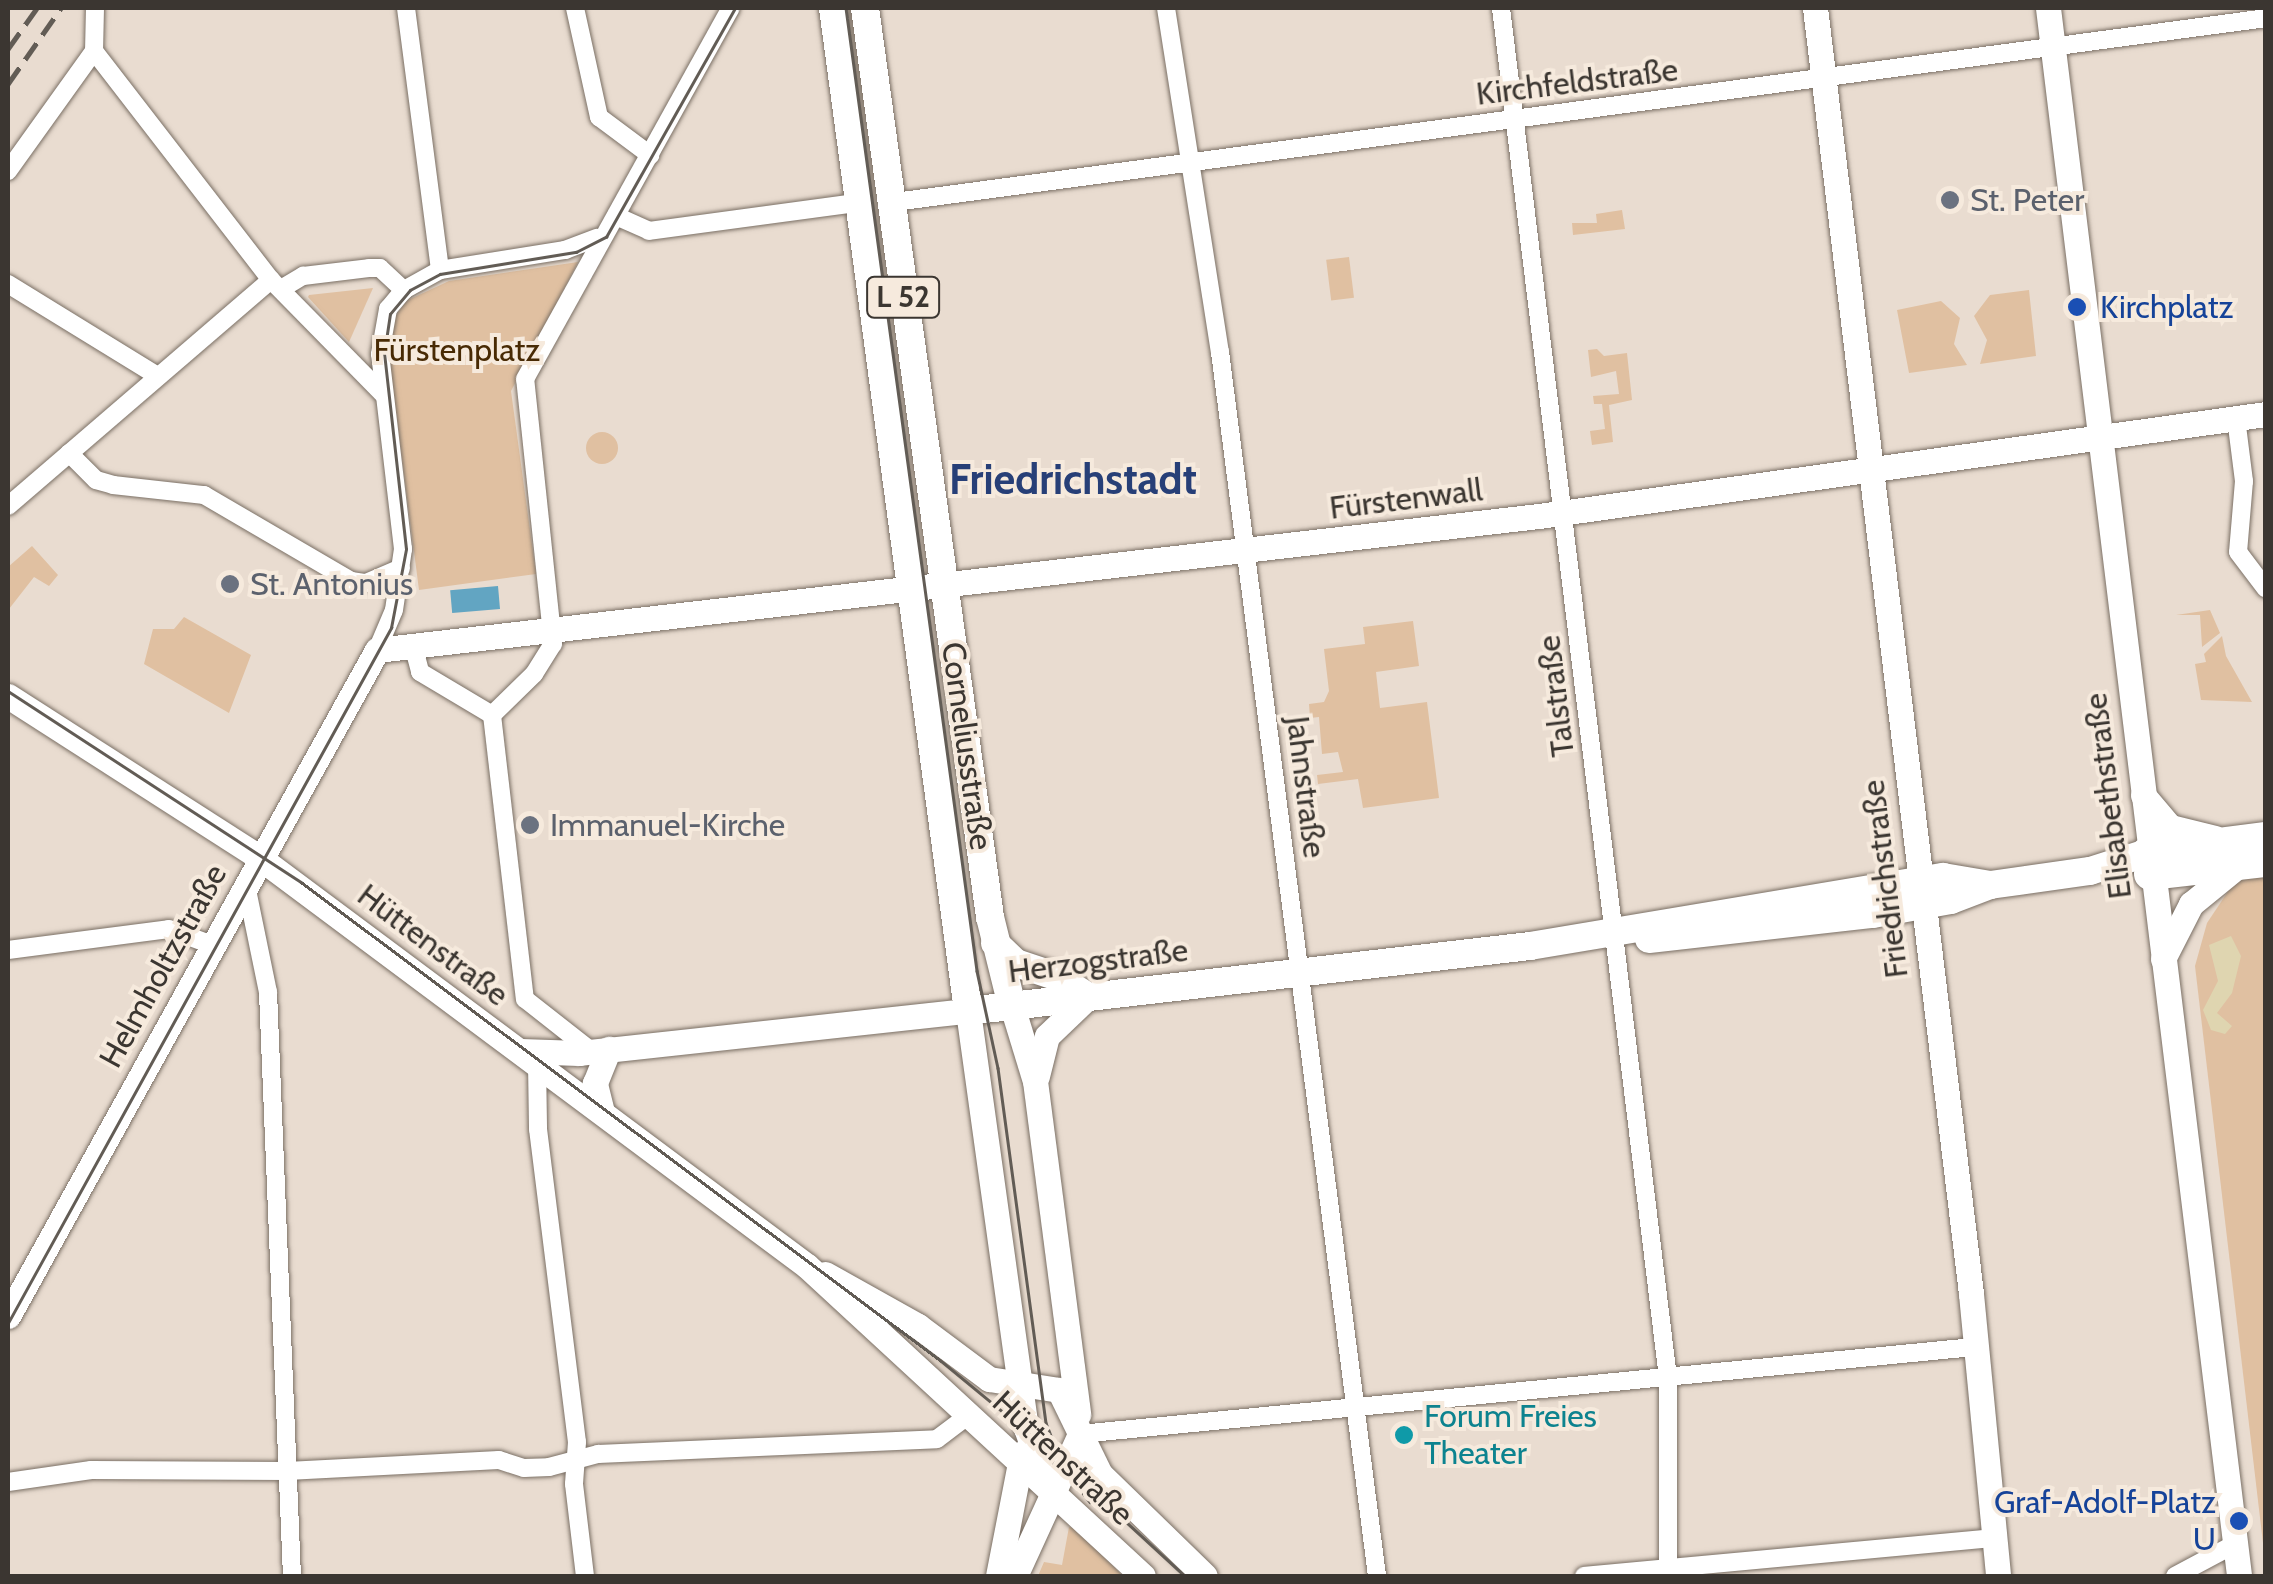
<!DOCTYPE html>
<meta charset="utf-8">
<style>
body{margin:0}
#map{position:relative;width:2273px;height:1584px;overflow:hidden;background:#e9dcd0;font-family:Cabin,sans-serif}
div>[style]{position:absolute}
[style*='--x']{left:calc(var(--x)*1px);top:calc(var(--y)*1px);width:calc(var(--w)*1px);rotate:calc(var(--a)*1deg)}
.green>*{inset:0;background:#e0c0a1;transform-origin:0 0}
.round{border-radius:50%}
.sand>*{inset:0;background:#dfd5b0}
.water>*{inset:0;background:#62a5c2;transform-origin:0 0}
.roads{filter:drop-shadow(0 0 2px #7a6f64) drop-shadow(0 0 2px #7a6f64)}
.street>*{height:18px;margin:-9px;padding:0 9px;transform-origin:9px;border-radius:9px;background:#fff}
.secondary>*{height:25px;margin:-12.5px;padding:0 12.5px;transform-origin:12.5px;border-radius:12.5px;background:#fff}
.primary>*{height:28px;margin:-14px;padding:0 14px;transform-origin:14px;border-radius:14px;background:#fff}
.highway>*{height:32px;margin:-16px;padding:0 16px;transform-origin:16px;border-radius:16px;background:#fff}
.tram>*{height:2.5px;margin:-1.25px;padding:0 1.25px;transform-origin:1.25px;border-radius:1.25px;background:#625c55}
.rail>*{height:5px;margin-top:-2.5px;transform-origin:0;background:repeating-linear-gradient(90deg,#625c55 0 20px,transparent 0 30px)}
.dots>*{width:28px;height:28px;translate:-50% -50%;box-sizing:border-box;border:5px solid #f6eadd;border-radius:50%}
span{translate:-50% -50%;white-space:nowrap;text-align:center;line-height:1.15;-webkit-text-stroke:8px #f6eadd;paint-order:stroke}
.shield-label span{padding:2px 8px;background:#f6eadd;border:2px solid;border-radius:8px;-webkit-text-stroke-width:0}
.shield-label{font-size:30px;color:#3b3631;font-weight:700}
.street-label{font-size:32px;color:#3b3631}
.worship-label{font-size:32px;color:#5b616d}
.left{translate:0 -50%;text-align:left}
.transit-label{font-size:32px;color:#164399}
.right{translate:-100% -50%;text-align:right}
.park-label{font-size:32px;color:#482a04}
.culture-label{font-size:32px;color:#0d838f}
.district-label{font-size:42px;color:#273f77;font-weight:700}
.frame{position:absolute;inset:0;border:10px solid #3b3631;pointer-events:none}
</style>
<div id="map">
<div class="green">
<i style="clip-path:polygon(1622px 210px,1625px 229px,1573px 235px,1572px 223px,1597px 223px,1596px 214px)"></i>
<i style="left:1349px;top:257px;width:41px;height:23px;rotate:83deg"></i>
<i style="clip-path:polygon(578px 262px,511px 391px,536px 574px,419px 590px,389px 358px,394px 319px,406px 301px,449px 281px)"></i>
<i style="clip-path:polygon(373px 288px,349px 342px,308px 297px,309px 295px)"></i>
<i style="clip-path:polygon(2029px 290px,2036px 356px,1980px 364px,1987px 340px,1974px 316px,1990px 295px)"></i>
<i style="clip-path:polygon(1941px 301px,1960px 318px,1954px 344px,1967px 365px,1909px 373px,1897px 310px)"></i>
<i style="clip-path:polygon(1597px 349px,1604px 356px,1627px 353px,1632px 400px,1609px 405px,1613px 442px,1592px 445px,1590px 431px,1605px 429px,1602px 404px,1594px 404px,1593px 396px,1619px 394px,1616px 371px,1591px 377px,1588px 350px)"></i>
<i class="round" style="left:586px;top:432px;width:32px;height:32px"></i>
<i style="clip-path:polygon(32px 546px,58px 575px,49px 586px,34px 577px,9px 609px,8px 567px)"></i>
<i style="clip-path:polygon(2210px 610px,2220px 633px,2202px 647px,2200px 615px,2176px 615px)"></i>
<i style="clip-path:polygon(184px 617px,251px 655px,229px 713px,144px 664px,153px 629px,174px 629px)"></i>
<i style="clip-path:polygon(1413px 621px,1419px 666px,1376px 672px,1380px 708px,1427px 702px,1439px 798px,1363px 808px,1358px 779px,1318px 784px,1317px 775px,1343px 772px,1338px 752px,1322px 754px,1319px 717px,1310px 718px,1309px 704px,1324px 702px,1329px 691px,1324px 649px,1365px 644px,1363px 627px)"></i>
<i style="clip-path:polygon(2222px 636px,2226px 656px,2252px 702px,2201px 700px,2195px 664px,2206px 662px,2204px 654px)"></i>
<i style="clip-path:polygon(2265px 871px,2265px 1560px,2195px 966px,2207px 923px,2229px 890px,2247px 874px)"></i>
<i style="clip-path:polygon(1069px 1527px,1074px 1528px,1123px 1576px,1038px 1576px,1044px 1562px,1062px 1565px)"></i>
</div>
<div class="sand">
<i style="clip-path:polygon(2231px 936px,2241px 956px,2232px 993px,2217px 1013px,2232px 1026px,2225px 1034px,2211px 1030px,2203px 1010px,2218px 981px,2209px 945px)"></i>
</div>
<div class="water">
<i style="left:498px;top:586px;width:23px;height:48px;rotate:85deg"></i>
</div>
<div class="roads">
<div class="street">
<i style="--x:95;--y:8;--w:43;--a:91.3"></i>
<i style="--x:94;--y:51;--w:289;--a:52.3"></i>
<i style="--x:271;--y:280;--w:160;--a:45.5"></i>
<i style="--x:406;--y:8;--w:264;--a:82.6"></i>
<i style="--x:575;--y:8;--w:112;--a:77.6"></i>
<i style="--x:599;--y:117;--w:64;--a:36.7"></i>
<i style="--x:1166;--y:8;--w:348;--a:81.1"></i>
<i style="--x:1220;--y:352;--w:1234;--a:82.69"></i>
<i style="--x:1501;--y:8;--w:1379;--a:83.05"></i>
<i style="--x:1668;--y:1377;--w:199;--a:90"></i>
<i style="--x:8;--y:171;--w:148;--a:-54.4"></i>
<i style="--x:895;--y:202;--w:1383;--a:-7.64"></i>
<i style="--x:616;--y:216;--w:36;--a:24"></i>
<i style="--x:649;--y:231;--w:209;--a:-7.7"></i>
<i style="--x:8;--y:284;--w:174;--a:31.6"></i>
<i style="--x:281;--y:289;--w:26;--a:-31"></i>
<i style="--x:303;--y:276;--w:66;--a:-6.9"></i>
<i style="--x:369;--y:268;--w:11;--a:0"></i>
<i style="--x:380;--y:268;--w:33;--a:43"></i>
<i style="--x:2236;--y:418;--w:64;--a:82.8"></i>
<i style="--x:2244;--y:481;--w:71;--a:94.8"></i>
<i style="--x:2238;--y:552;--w:46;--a:52.9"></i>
<i style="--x:69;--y:453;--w:38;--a:45"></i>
<i style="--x:96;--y:480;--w:18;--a:16"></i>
<i style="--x:113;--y:485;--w:92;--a:6.3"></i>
<i style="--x:204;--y:495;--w:170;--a:30.3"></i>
<i style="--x:351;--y:581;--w:15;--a:8"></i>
<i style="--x:366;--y:583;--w:38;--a:-23"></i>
<i style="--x:8;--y:506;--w:347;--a:-40.7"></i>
<i style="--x:413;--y:645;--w:28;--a:75"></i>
<i style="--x:420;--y:672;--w:84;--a:30.8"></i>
<i style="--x:377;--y:650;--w:43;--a:-67"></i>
<i style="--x:394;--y:610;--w:62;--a:-81.6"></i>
<i style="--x:403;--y:549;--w:196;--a:-96.7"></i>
<i style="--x:380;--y:354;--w:46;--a:-79.9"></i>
<i style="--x:388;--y:309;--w:25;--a:-50"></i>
<i style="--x:404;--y:290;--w:41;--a:-29.1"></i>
<i style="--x:440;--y:270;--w:127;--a:-9.1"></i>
<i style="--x:565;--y:250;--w:34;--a:-21"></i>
<i style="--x:492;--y:715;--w:59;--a:-44.3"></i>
<i style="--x:534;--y:674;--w:36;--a:-58"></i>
<i style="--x:553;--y:644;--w:266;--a:-96"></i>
<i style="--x:525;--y:379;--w:424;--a:-61"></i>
<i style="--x:492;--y:715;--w:286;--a:83.4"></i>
<i style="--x:525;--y:999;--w:84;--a:38.2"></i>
<i style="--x:246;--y:885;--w:109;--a:78.4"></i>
<i style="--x:268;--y:992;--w:584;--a:87.65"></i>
<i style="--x:8;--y:950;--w:162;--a:-7.4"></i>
<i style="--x:169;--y:929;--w:46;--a:20.4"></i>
<i style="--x:537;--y:1063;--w:66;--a:89.1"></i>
<i style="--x:538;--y:1129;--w:315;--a:82.9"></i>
<i style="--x:577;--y:1442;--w:42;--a:94.1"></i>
<i style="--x:574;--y:1484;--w:93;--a:83.2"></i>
<i style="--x:1080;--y:1434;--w:898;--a:-5.56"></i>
<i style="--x:8;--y:1482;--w:84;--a:-8.2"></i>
<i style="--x:91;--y:1470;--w:196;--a:0.3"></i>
<i style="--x:287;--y:1471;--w:212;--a:-3"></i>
<i style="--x:499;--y:1460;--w:26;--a:18"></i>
<i style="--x:524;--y:1468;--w:25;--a:-2"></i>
<i style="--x:549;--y:1467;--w:51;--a:-14.9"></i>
<i style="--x:598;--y:1454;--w:339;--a:-2.5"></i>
<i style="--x:937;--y:1439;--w:40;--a:-37"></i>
<i style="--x:1584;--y:1576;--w:412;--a:-5.3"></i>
<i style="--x:2175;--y:1576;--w:68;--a:-28.1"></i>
</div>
<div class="secondary">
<i style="--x:1815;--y:8;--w:1295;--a:83.08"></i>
<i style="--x:1971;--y:1294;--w:283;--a:84.5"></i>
<i style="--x:2048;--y:8;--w:1580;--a:83.05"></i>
<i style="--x:8;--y:696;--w:300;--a:32.7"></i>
<i style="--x:260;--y:858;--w:682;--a:36.72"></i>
<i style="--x:807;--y:1266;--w:457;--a:42.7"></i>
<i style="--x:2143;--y:795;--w:42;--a:49.8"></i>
<i style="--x:2170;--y:827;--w:46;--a:13.7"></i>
<i style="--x:2163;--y:959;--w:62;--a:-63"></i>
<i style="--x:2191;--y:904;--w:62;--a:-39.1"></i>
<i style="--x:1012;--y:1006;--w:78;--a:73"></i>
<i style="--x:1035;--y:1081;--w:336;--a:82.6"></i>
<i style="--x:521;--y:1051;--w:58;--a:2"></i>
<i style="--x:579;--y:1053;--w:391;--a:-6.2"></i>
<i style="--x:968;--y:1011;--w:421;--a:82.1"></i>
<i style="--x:1026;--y:1428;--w:54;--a:70.6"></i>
<i style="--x:1037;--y:1076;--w:41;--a:-76"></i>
<i style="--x:1047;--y:1036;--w:57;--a:-43.6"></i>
<i style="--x:602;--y:1112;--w:30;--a:-104"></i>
<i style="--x:595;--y:1083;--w:37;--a:-68"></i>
<i style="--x:825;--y:1274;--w:107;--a:29.2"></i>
<i style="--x:918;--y:1326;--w:89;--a:36.7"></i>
<i style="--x:989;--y:1379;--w:71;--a:8.9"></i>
<i style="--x:1059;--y:1390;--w:93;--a:64"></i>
<i style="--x:1100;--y:1474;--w:146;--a:44.2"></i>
<i style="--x:8;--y:1316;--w:761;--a:-61.01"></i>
<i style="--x:377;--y:650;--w:1170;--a:-6.58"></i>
<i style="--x:1539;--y:516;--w:734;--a:-7.99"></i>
<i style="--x:998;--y:1576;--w:125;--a:-79"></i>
<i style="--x:1015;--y:1576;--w:156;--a:-65.4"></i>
</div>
<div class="primary">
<i style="--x:833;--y:8;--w:1012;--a:82.33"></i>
<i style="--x:968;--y:1011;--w:566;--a:-6.6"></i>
<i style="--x:1530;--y:946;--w:419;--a:-9.5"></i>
<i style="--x:1943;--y:877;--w:48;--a:9.7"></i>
<i style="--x:865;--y:8;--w:918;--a:82.17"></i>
<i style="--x:990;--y:917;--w:92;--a:76.1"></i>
<i style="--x:1649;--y:939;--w:225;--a:-6.4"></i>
<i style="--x:1873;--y:914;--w:79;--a:-10.2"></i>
<i style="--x:1951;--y:900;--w:42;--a:-21"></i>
<i style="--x:1990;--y:885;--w:101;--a:-8"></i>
<i style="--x:2090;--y:871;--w:60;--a:-17.5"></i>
<i style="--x:995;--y:943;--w:29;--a:44"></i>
<i style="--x:1016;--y:963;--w:41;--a:18.4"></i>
<i style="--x:1055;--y:976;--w:39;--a:32"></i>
</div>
<div class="highway">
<i style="--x:2147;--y:853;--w:120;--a:-7.2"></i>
<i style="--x:2150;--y:874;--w:117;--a:-6.4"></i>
</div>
</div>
<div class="tram">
<i style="--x:846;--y:8;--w:972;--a:82.25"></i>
<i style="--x:977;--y:971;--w:99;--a:77.8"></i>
<i style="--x:998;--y:1068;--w:358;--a:82.3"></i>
<i style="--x:1046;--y:1423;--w:49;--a:68.6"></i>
<i style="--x:1064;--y:1469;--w:42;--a:51.8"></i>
<i style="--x:8;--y:691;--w:350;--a:33.1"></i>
<i style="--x:301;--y:882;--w:798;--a:36.8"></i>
<i style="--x:940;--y:1360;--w:148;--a:39.5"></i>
<i style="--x:8;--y:1323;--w:794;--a:-61.14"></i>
<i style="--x:391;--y:628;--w:80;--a:-79.2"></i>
<i style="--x:406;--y:549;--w:196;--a:-96.4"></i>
<i style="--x:384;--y:354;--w:40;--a:-81.5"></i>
<i style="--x:390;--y:314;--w:31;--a:-50"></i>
<i style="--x:410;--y:290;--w:34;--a:-28"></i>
<i style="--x:440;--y:274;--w:138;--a:-9.2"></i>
<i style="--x:576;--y:252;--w:34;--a:-27"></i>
<i style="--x:606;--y:237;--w:263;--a:-60.6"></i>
<i style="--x:1086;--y:1485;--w:134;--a:42.6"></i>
</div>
<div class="rail">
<i style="--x:8;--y:49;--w:50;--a:-54.7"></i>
<i style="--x:8;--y:84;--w:93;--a:-55.1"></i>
</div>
<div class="dots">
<i style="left:1950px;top:200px;background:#6b7280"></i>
<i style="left:2077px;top:307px;background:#1a4fb4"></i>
<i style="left:230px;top:584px;background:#6b7280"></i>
<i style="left:530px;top:825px;background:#6b7280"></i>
<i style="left:1404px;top:1435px;background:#0f9aa8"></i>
<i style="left:2239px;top:1521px;background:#1a4fb4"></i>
</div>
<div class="shield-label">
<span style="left:903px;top:297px">L 52</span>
</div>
<div class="street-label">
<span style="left:1577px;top:82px;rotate:-7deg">Kirchfeldstraße</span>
<span style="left:1406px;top:499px;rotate:-7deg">Fürstenwall</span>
<span style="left:1556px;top:696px;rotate:-97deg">Talstraße</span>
<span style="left:967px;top:746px;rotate:82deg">Corneliusstraße</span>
<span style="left:1306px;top:787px;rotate:83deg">Jahnstraße</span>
<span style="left:2108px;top:796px;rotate:-97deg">Elisabethstraße</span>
<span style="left:1885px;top:879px;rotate:-97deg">Friedrichstraße</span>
<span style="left:433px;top:945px;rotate:37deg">Hüttenstraße</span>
<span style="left:1098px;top:961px;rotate:-7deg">Herzogstraße</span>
<span style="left:163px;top:966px;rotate:-61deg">Helmholtzstraße</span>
<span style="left:1063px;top:1458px;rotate:43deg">Hüttenstraße</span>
</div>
<div class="worship-label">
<span class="left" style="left:1970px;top:200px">St. Peter</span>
<span class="left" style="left:250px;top:584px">St. Antonius</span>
<span class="left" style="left:550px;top:825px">Immanuel-Kirche</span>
</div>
<div class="transit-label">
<span class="left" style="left:2100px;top:307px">Kirchplatz</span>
<span class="right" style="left:2216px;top:1521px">Graf-Adolf-Platz<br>U</span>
</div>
<div class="park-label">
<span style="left:457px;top:350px">Fürstenplatz</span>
</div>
<div class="culture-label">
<span class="left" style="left:1424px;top:1435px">Forum Freies<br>Theater</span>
</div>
<div class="district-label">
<span style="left:1073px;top:479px">Friedrichstadt</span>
</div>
<div class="frame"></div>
</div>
